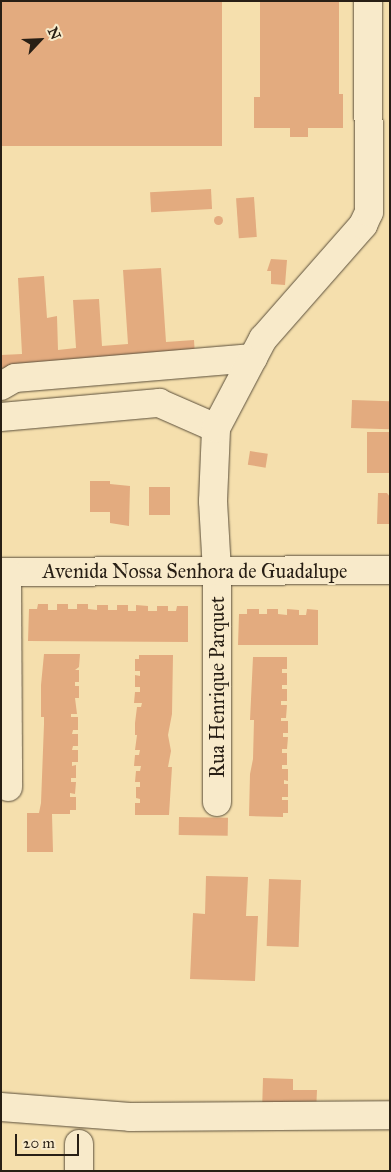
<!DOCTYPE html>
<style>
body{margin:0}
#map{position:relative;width:391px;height:1172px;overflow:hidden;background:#f5dfad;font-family:"IM FELL Great Primer",serif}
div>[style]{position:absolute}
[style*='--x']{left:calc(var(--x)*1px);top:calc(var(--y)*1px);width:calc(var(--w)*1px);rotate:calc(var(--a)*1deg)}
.building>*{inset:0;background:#e3ab7f;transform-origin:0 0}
.round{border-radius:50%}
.roads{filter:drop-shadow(0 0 1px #5b4f3b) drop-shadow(0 0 1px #5b4f3b)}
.minor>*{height:28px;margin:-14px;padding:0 14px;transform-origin:14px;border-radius:14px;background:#f8eaca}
span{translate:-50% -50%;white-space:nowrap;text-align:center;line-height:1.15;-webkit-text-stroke:4px #f8eaca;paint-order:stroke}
.street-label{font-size:20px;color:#281f15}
.frame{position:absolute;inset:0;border:2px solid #281f15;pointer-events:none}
.north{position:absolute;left:15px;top:15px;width:50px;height:50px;-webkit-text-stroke:4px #f8eaca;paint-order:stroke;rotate:65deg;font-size:14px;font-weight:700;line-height:20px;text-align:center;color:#281f15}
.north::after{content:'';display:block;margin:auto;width:18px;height:22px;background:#281f15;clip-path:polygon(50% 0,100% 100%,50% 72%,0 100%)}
.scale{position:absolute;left:15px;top:1134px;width:64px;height:22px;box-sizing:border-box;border:2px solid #281f15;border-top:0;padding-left:6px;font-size:15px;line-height:18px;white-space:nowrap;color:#281f15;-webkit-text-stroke:4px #f8eaca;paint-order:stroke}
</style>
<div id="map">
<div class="building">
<i style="left:1px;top:1px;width:221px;height:145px"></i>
<i style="clip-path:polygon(260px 1px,339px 1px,339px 94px,343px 94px,343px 128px,308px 128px,308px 137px,290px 137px,290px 128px,254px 128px,254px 97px,260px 97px)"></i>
<i style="left:211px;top:189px;width:20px;height:61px;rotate:87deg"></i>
<i style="left:254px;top:197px;width:40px;height:18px;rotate:86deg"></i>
<i class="round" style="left:213.5px;top:215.5px;width:9px;height:9px"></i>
<i style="clip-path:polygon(271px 259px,287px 260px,285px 285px,271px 284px,271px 271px,267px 271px)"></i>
<i style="clip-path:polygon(161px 268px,166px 342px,194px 340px,195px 356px,1px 368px,1px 355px,22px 354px,18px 278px,44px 276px,47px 318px,57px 316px,58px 350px,76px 348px,73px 300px,99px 299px,102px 346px,128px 344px,123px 270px)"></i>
<i style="left:352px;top:400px;width:38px;height:28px;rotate:2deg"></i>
<i style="left:367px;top:432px;width:23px;height:41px"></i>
<i style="left:250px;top:451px;width:18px;height:14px;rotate:9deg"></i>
<i style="clip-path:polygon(90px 481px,110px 481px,110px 484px,130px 486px,129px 526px,110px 523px,110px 512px,90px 512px)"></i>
<i style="left:149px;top:487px;width:21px;height:28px"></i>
<i style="clip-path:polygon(378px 493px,387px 493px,390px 497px,390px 524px,377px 524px)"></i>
<i style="clip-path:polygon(38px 604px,48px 604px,48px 610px,57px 610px,57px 604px,68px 604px,68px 609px,77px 609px,77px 604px,88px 604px,88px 609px,97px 610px,97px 605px,108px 605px,108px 610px,117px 610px,117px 605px,128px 605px,128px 611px,136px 611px,136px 605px,148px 606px,148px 611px,157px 611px,157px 606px,168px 606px,168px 611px,176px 611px,177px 606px,188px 606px,188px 642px,28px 641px,29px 609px,37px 609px)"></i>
<i style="clip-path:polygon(247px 609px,259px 609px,259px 614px,267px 614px,267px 609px,278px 609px,278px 614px,287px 615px,287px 609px,299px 610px,299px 615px,306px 615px,307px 609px,318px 610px,318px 645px,238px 645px,239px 614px,247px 614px)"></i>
<i style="clip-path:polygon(44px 654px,80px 654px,79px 667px,75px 670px,79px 670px,79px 682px,75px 682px,75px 686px,79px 686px,79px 698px,75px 698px,77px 714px,71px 714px,71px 717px,78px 717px,78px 730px,73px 730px,72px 734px,78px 734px,78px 746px,73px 746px,72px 750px,78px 750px,78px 762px,72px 762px,72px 766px,76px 765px,76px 778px,71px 778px,71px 782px,76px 782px,75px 794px,70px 793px,70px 797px,76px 797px,76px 810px,70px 810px,70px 814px,52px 814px,53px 852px,27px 852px,27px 813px,39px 813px,41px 803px,44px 724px,44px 717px,41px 717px,41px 685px)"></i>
<i style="clip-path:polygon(139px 655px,173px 655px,172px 714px,168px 735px,171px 751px,168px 767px,172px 767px,169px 815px,135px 815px,135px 803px,140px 803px,140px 799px,136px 798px,136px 787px,140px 787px,140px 782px,135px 782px,136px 771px,140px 771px,141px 766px,134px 766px,135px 755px,139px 755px,140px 750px,135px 750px,137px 735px,135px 735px,135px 723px,137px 707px,141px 707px,142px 703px,134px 703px,135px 692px,140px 692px,140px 687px,135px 687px,135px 675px,140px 676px,140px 671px,135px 671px,135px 659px,139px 659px)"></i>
<i style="clip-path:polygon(253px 657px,287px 657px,287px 669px,282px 669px,282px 673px,287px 673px,287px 685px,282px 685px,282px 689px,287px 689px,287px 701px,281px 701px,281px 705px,287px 705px,286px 718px,281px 718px,281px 721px,288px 721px,288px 733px,283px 733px,283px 737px,288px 737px,287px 749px,282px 749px,282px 753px,287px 753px,287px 765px,282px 765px,282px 769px,288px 769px,288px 781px,284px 780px,284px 784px,288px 784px,288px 797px,282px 797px,282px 800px,288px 800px,288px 813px,283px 813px,283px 817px,249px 816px,250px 774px,253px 759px,254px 720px,250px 720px)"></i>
<i style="left:179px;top:817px;width:49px;height:18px;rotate:1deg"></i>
<i style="clip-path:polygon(206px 876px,248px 877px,246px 916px,258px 916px,255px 981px,190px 979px,193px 913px,205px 914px)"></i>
<i style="left:269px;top:879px;width:32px;height:67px;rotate:2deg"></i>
<i style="clip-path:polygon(263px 1078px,293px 1079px,293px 1090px,317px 1090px,316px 1113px,262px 1112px)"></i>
</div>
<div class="roads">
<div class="minor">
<i style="--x:1;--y:386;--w:16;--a:-30"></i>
<i style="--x:15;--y:378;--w:239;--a:-4.8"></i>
<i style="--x:1;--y:417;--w:159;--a:-5.1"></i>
<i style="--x:159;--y:403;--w:62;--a:23.7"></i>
<i style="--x:1;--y:572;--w:389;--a:-0.3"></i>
<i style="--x:7;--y:572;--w:215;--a:89.7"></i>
<i style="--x:217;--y:802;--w:231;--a:-90"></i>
<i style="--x:217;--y:571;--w:70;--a:-93.3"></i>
<i style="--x:213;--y:501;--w:73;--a:-87.6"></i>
<i style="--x:216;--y:428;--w:101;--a:-62.2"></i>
<i style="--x:263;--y:339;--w:152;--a:-48.7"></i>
<i style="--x:363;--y:225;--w:14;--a:-65"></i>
<i style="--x:369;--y:212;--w:211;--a:-90.3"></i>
<i style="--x:1;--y:1107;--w:129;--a:4.4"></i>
<i style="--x:130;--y:1117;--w:260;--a:-0.4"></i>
<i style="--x:79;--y:1171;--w:27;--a:-90"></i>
</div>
</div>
<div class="street-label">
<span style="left:195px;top:571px">Avenida Nossa Senhora de Guadalupe</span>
<span style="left:217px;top:687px;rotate:-90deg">Rua Henrique Parquet</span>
</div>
<div class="frame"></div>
<div class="north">N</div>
<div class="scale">20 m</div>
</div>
